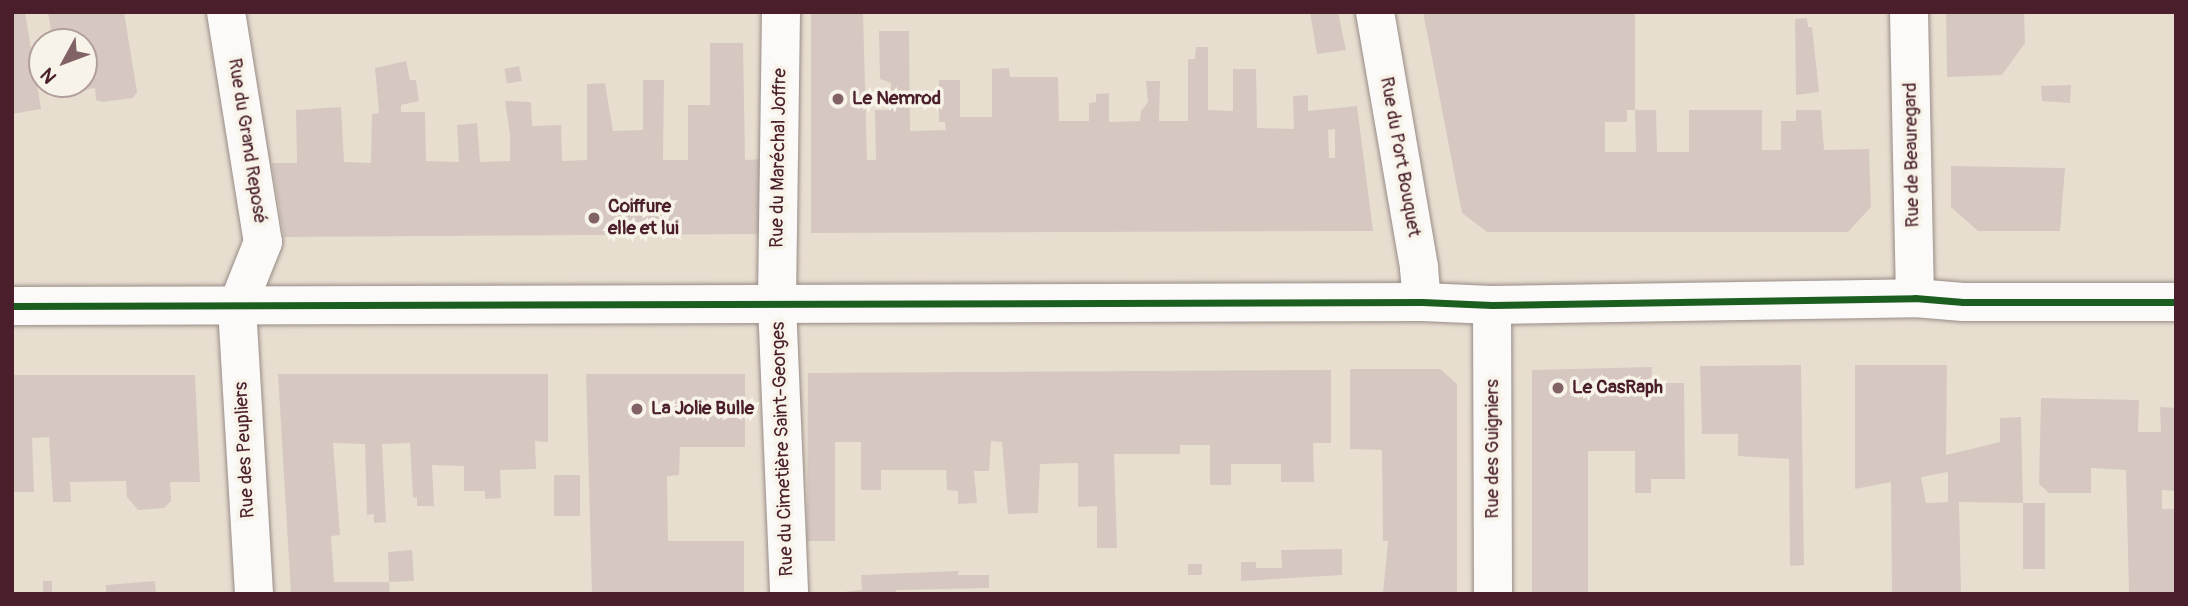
<!DOCTYPE html>
<meta charset="utf-8">
<style>
body{margin:0}
#map{position:relative;width:2188px;height:606px;overflow:hidden;background:#e8ded0;font-family:Pangolin,sans-serif}
div>[style]{position:absolute}
[style*='--x']{left:calc(var(--x)*1px);top:calc(var(--y)*1px);width:calc(var(--w)*1px);rotate:calc(var(--a)*1deg)}
.building>*{inset:0;background:#d6c8c1;transform-origin:0 0}
.roads{filter:drop-shadow(0 0 2px #988c87) drop-shadow(0 0 2px #988c87)}
.street>*{height:38px;margin:-19px;padding:0 19px;transform-origin:19px;border-radius:19px;background:#fcfaf8}
.secondary>*{height:38px;margin:-19px;padding:0 19px;transform-origin:19px;border-radius:19px;background:#fcfaf8}
.cycleway>*{height:7px;margin:-3.5px;padding:0 3.5px;transform-origin:3.5px;border-radius:3.5px;background:#1b5e20}
.dots>*{width:19px;height:19px;translate:-50% -50%;box-sizing:border-box;border:4px solid #f7f3e8;border-radius:50%}
span{translate:-50% -50%;white-space:nowrap;text-align:center;line-height:1.15;-webkit-text-stroke:7px #f7f3e8;paint-order:stroke}
.poi-label{font-size:19px;color:#4a1f2b;font-weight:700}
.left{translate:0 -50%;text-align:left}
.street-label{font-size:19px;color:#4a1f2b}
.frame{position:absolute;inset:0;border:14px solid #4a1f2b;pointer-events:none}
.north{position:absolute;left:28px;top:28px;width:70px;height:70px;box-sizing:border-box;background:#f7f3e8;border:2px solid #b29e9c;border-radius:50%;rotate:229deg;font-size:19px;font-weight:700;line-height:28px;text-align:center;color:#4a1f2b}
.north::after{content:'';display:block;margin:auto;width:24px;height:32px;background:#816265;clip-path:polygon(50% 0,100% 100%,50% 72%,0 100%)}
</style>
<div id="map">
<div class="building">
<i style="clip-path:polygon(12px 12px,25px 12px,41px 109px,12px 114px)"></i>
<i style="clip-path:polygon(48px 12px,124px 12px,137px 92px,133px 98px,102px 102px,96px 100px,95px 88px,67px 93px,60px 89px,59px 84px,84px 84px,84px 42px,53px 42px)"></i>
<i style="clip-path:polygon(evenodd,811px 12px,863px 12px,867px 160px,876px 160px,875px 110px,891px 110px,891px 83px,880px 79px,879px 31px,909px 31px,910px 131px,946px 130px,945px 122px,939px 122px,939px 80px,960px 80px,960px 117px,992px 117px,992px 69px,1009px 68px,1010px 77px,1058px 77px,1059px 121px,1089px 121px,1089px 103px,1096px 102px,1096px 94px,1109px 93px,1109px 122px,1140px 121px,1141px 111px,1148px 102px,1146px 81px,1160px 81px,1159px 121px,1188px 121px,1188px 59px,1195px 59px,1196px 47px,1208px 47px,1208px 110px,1233px 111px,1233px 69px,1256px 69px,1257px 128px,1294px 129px,1293px 96px,1308px 95px,1308px 111px,1357px 106px,1373px 231px,811px 233px,811px 12px,1335px 129px,1335px 158px,1329px 158px,1328px 130px,1335px 129px)"></i>
<i style="clip-path:polygon(1310px 12px,1338px 12px,1346px 50px,1317px 54px)"></i>
<i style="clip-path:polygon(1423px 12px,1635px 12px,1635px 110px,1627px 110px,1627px 122px,1605px 122px,1605px 152px,1636px 152px,1635px 110px,1656px 110px,1657px 152px,1689px 152px,1689px 110px,1762px 110px,1762px 150px,1781px 150px,1781px 121px,1796px 121px,1796px 110px,1821px 110px,1824px 150px,1869px 149px,1871px 207px,1848px 232px,1487px 232px,1462px 213px)"></i>
<i style="clip-path:polygon(1946px 12px,2024px 12px,2025px 43px,2002px 75px,1947px 77px)"></i>
<i style="clip-path:polygon(1807px 18px,1808px 27px,1812px 27px,1819px 92px,1796px 95px,1795px 19px)"></i>
<i style="clip-path:polygon(710px 43px,743px 43px,745px 160px,762px 159px,763px 234px,284px 237px,272px 163px,297px 163px,296px 110px,341px 107px,344px 162px,371px 163px,372px 114px,379px 113px,375px 68px,406px 61px,410px 80px,416px 80px,419px 101px,401px 105px,401px 112px,425px 112px,426px 161px,459px 162px,457px 125px,477px 123px,480px 162px,510px 161px,510px 135px,505px 101px,531px 102px,532px 126px,561px 125px,562px 161px,587px 160px,587px 84px,605px 83px,613px 131px,643px 130px,643px 80px,664px 80px,663px 160px,688px 160px,688px 105px,710px 105px)"></i>
<i style="left:519px;top:66px;width:15px;height:15px;rotate:79deg"></i>
<i style="clip-path:polygon(2071px 85px,2070px 103px,2042px 101px,2041px 86px)"></i>
<i style="clip-path:polygon(1951px 166px,2065px 168px,2060px 231px,1978px 231px,1951px 207px)"></i>
<i style="clip-path:polygon(1801px 365px,1804px 565px,1790px 566px,1789px 459px,1738px 456px,1738px 434px,1702px 434px,1700px 366px)"></i>
<i style="clip-path:polygon(evenodd,1855px 365px,1947px 365px,1946px 455px,2000px 442px,2000px 418px,2021px 417px,2023px 503px,1959px 502px,1961px 594px,1892px 594px,1891px 482px,1855px 489px,1855px 365px,1948px 472px,1948px 502px,1926px 503px,1921px 477px,1948px 472px)"></i>
<i style="clip-path:polygon(1652px 367px,1651px 383px,1684px 383px,1685px 479px,1651px 479px,1651px 493px,1635px 493px,1635px 451px,1588px 451px,1588px 594px,1532px 594px,1532px 370px)"></i>
<i style="clip-path:polygon(1350px 369px,1440px 369px,1457px 384px,1457px 594px,1383px 594px,1388px 541px,1383px 541px,1382px 450px,1350px 449px)"></i>
<i style="clip-path:polygon(1331px 370px,1331px 443px,1313px 443px,1314px 482px,1281px 482px,1281px 464px,1231px 464px,1231px 485px,1210px 485px,1210px 445px,1180px 445px,1180px 454px,1114px 454px,1117px 548px,1097px 548px,1097px 506px,1078px 507px,1078px 463px,1040px 464px,1038px 513px,1008px 514px,1002px 442px,991px 441px,989px 471px,974px 471px,977px 503px,958px 504px,958px 491px,947px 490px,946px 470px,881px 470px,881px 490px,861px 490px,861px 442px,835px 442px,835px 541px,807px 541px,808px 373px)"></i>
<i style="clip-path:polygon(278px 374px,548px 374px,548px 442px,535px 441px,536px 469px,500px 470px,501px 498px,485px 499px,485px 491px,464px 491px,464px 466px,432px 465px,434px 506px,417px 506px,417px 497px,413px 498px,410px 443px,382px 444px,386px 522px,374px 523px,374px 514px,367px 515px,365px 444px,333px 443px,340px 535px,331px 536px,334px 582px,389px 582px,388px 552px,412px 550px,414px 581px,389px 582px,390px 594px,291px 594px)"></i>
<i style="clip-path:polygon(586px 374px,745px 374px,745px 447px,680px 447px,679px 475px,667px 476px,668px 541px,744px 541px,744px 594px,592px 594px)"></i>
<i style="clip-path:polygon(12px 375px,195px 375px,200px 482px,170px 482px,171px 501px,164px 508px,138px 510px,127px 497px,126px 481px,70px 482px,71px 502px,53px 502px,49px 437px,32px 438px,34px 492px,12px 492px)"></i>
<i style="clip-path:polygon(2041px 398px,2139px 400px,2138px 432px,2161px 432px,2160px 407px,2176px 408px,2176px 491px,2162px 490px,2162px 509px,2176px 509px,2176px 594px,2129px 594px,2126px 470px,2091px 468px,2091px 493px,2049px 493px,2039px 484px)"></i>
<i style="left:580px;top:475px;width:41px;height:26px;rotate:90deg"></i>
<i style="left:2023px;top:503px;width:22px;height:66px"></i>
<i style="clip-path:polygon(1342px 549px,1342px 575px,1241px 581px,1241px 562px,1256px 562px,1256px 568px,1282px 568px,1281px 550px)"></i>
<i style="left:1188px;top:564px;width:14px;height:11px"></i>
<i style="clip-path:polygon(959px 571px,958px 575px,989px 575px,989px 588px,896px 590px,896px 594px,825px 594px,862px 590px,861px 575px)"></i>
<i style="left:43px;top:581px;width:9px;height:13px"></i>
<i style="clip-path:polygon(155px 581px,156px 594px,106px 594px,106px 585px)"></i>
</div>
<div class="roads">
<div class="street">
<i style="--x:226;--y:12;--w:233;--a:80.9"></i>
<i style="--x:263;--y:242;--w:70;--a:111.8"></i>
<i style="--x:237;--y:307;--w:288;--a:86.6"></i>
<i style="--x:781;--y:12;--w:292;--a:90.8"></i>
<i style="--x:777;--y:304;--w:290;--a:87.6"></i>
<i style="--x:1375;--y:12;--w:260;--a:80.2"></i>
<i style="--x:1419;--y:268;--w:34;--a:85"></i>
<i style="--x:1909;--y:12;--w:286;--a:88.8"></i>
<i style="--x:1492;--y:305;--w:289;--a:89.8"></i>
</div>
<div class="secondary">
<i style="--x:12;--y:306;--w:1410;--a:-0.16"></i>
<i style="--x:1422;--y:302;--w:70;--a:2.5"></i>
<i style="--x:1492;--y:305;--w:423;--a:-0.9"></i>
<i style="--x:1915;--y:298;--w:48;--a:4.8"></i>
<i style="--x:1963;--y:302;--w:213;--a:0"></i>
</div>
</div>
<div class="cycleway">
<i style="--x:12;--y:306;--w:1410;--a:-0.16"></i>
<i style="--x:1422;--y:302;--w:70;--a:2.5"></i>
<i style="--x:1492;--y:305;--w:423;--a:-0.9"></i>
<i style="--x:1915;--y:298;--w:48;--a:4.8"></i>
<i style="--x:1963;--y:302;--w:213;--a:0"></i>
</div>
<div class="dots">
<i style="left:838px;top:99px;background:#816265"></i>
<i style="left:594px;top:218px;background:#816265"></i>
<i style="left:1558px;top:388px;background:#816265"></i>
<i style="left:637px;top:409px;background:#816265"></i>
</div>
<div class="poi-label">
<span class="left" style="left:852px;top:99px">Le Nemrod</span>
<span class="left" style="left:608px;top:218px">Coiffure<br>elle et lui</span>
<span class="left" style="left:1572px;top:388px">Le CasRaph</span>
<span class="left" style="left:651px;top:409px">La Jolie Bulle</span>
</div>
<div class="street-label">
<span style="left:247px;top:141px;rotate:81deg">Rue du Grand Reposé</span>
<span style="left:1912px;top:155px;rotate:-91deg">Rue de Beauregard</span>
<span style="left:1400px;top:157px;rotate:80deg">Rue du Port Bouquet</span>
<span style="left:779px;top:158px;rotate:-89deg">Rue du Maréchal Joffre</span>
<span style="left:783px;top:449px;rotate:-92deg">Rue du Cimetière Saint-Georges</span>
<span style="left:1493px;top:449px;rotate:-90deg">Rue des Guigniers</span>
<span style="left:245px;top:450px;rotate:-93deg">Rue des Peupliers</span>
</div>
<div class="frame"></div>
<div class="north">N</div>
</div>
